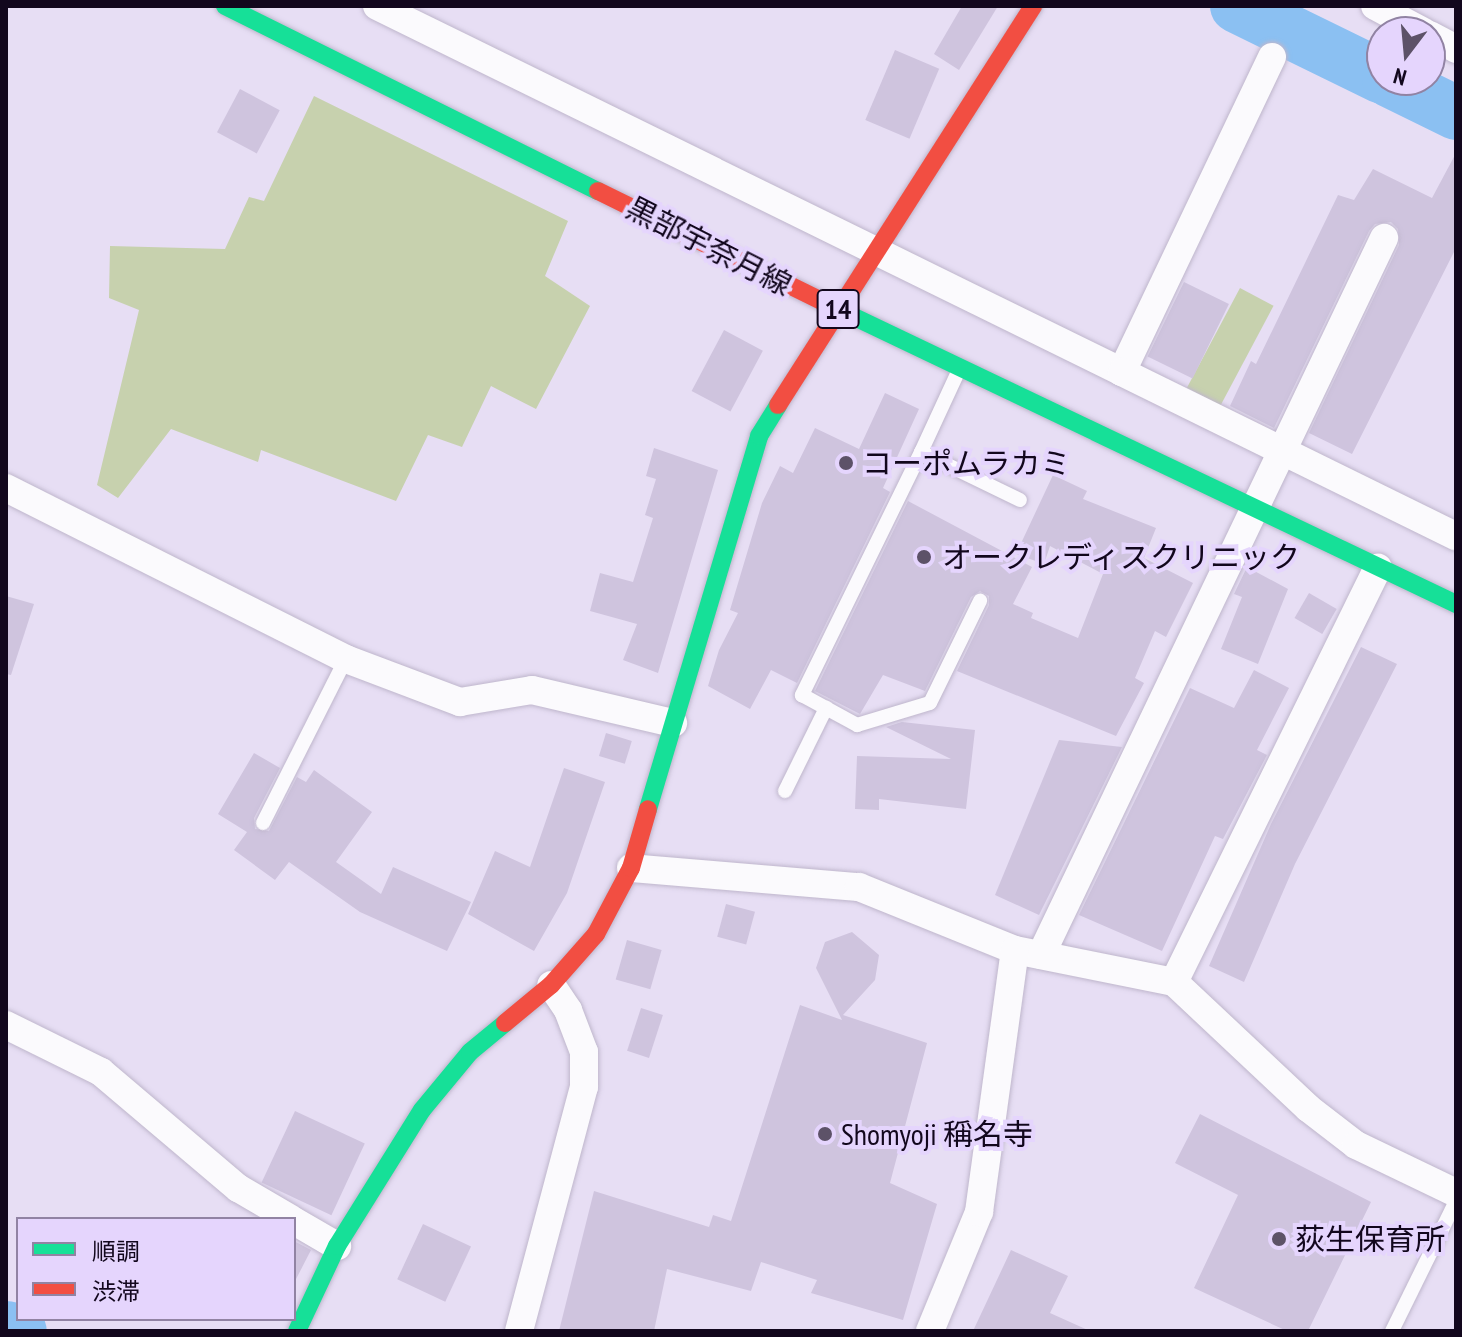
<!DOCTYPE html>
<meta charset="utf-8">
<style>
body{margin:0}
#map{position:relative;width:1462px;height:1337px;overflow:hidden;background:#e7def4;font-family:"PT Sans Narrow","Noto Sans JP",sans-serif}
div>[style]{position:absolute}
[style*='--x']{left:calc(var(--x)*1px);top:calc(var(--y)*1px);width:calc(var(--w)*1px);rotate:calc(var(--a)*1deg)}
.green>*{inset:0;background:#c7d1ae;transform-origin:0 0}
.river>*{height:54px;margin:-27px;padding:0 27px;transform-origin:27px;border-radius:27px;background:#8bc0f2}
.building>*{inset:0;background:#cfc4de;transform-origin:0 0}
.roads{filter:drop-shadow(0 0 2px #bfb6cc) drop-shadow(0 0 2px #bfb6cc)}
.lane>*{height:14px;margin:-7px;padding:0 7px;transform-origin:7px;border-radius:7px;background:#fbfafd}
.street>*{height:28px;margin:-14px;padding:0 14px;transform-origin:14px;border-radius:14px;background:#fbfafd}
.fast>*{height:18px;margin:-9px;padding:0 9px;transform-origin:9px;border-radius:9px;background:#16e098}
.jam>*{height:18px;margin:-9px;padding:0 9px;transform-origin:9px;border-radius:9px;background:#f24e42}
.dots>*{width:22px;height:22px;translate:-50% -50%;box-sizing:border-box;border:4px solid #e5d5fd;border-radius:50%}
span{translate:-50% -50%;white-space:nowrap;text-align:center;line-height:1.15;-webkit-text-stroke:8px #e5d5fd;paint-order:stroke}
.shield-label span{padding:2px 6px;background:#e5d5fd;border:2px solid;border-radius:6px;-webkit-text-stroke-width:0}
.shield-label{font-size:28px;color:#12071d;font-weight:700}
.street-label{font-size:30px;color:#12071d}
.poi-label{font-size:30px;color:#12071d}
.left{translate:0 -50%;text-align:left}
.frame{position:absolute;inset:0;border:8px solid #12071d;pointer-events:none}
.legend{position:absolute;left:16px;top:1217px;width:280px;height:104px;box-sizing:border-box;background:#e5d5fd;border:2px solid #9183a3;margin:0;padding:10px 14px;list-style:none;font-size:24px;color:#12071d}
.legend li{display:flex;align-items:center;gap:16px;height:40px}
.legend b{width:40px;border:2px solid #9183a3}
.north{position:absolute;left:1366px;top:16px;width:80px;height:80px;box-sizing:border-box;background:#e5d5fd;border:2px solid #9183a3;border-radius:50%;rotate:196deg;font-size:22px;font-weight:700;line-height:32px;text-align:center;color:#12071d}
.north::after{content:'';display:block;margin:auto;width:28px;height:36px;background:#5d5268;clip-path:polygon(50% 0,100% 100%,50% 72%,0 100%)}
</style>
<div id="map">
<div class="green">
<i style="clip-path:polygon(314px 96px,568px 221px,545px 276px,590px 306px,536px 409px,491px 386px,462px 447px,428px 435px,396px 501px,261px 450px,258px 462px,171px 429px,118px 498px,97px 485px,139px 310px,109px 298px,110px 246px,225px 249px,249px 197px,264px 201px)"></i>
<i style="left:1240px;top:288px;width:38px;height:113px;rotate:28deg"></i>
</div>
<div class="river">
<i style="--x:1237;--y:6;--w:161;--a:26.1"></i>
<i style="--x:1389;--y:80;--w:75;--a:26.2"></i>
<i style="--x:6;--y:1328;--w:14;--a:12"></i>
</div>
<div class="building">
<i style="clip-path:polygon(962px 6px,998px 6px,959px 70px,934px 54px)"></i>
<i style="left:895px;top:50px;width:48px;height:76px;rotate:23deg"></i>
<i style="left:240px;top:89px;width:45px;height:49px;rotate:28deg"></i>
<i style="clip-path:polygon(1456px 153px,1456px 248px,1352px 454px,1309px 433px,1399px 245px,1398px 229px,1391px 222px,1375px 224px,1369px 231px,1274px 428px,1230px 406px,1251px 361px,1256px 364px,1338px 195px,1354px 200px,1373px 169px,1432px 198px)"></i>
<i style="left:1184px;top:282px;width:50px;height:83px;rotate:26deg"></i>
<i style="left:724px;top:330px;width:44px;height:69px;rotate:28deg"></i>
<i style="clip-path:polygon(885px 393px,919px 409px,883px 488px,890px 492px,797px 683px,771px 670px,750px 709px,708px 686px,719px 650px,738px 613px,730px 610px,762px 503px,780px 466px,793px 473px,815px 428px,859px 449px)"></i>
<i style="clip-path:polygon(654px 448px,718px 470px,658px 673px,623px 660px,637px 624px,590px 611px,600px 573px,633px 582px,653px 518px,645px 515px,656px 479px,646px 476px)"></i>
<i style="clip-path:polygon(1053px 475px,1087px 491px,1083px 499px,1156px 528px,1144px 558px,1193px 583px,1166px 637px,1155px 631px,1135px 678px,1144px 683px,1116px 736px,957px 671px,989px 605px,989px 596px,980px 591px,971px 597px,925px 691px,883px 675px,860px 714px,815px 691px,908px 501px,1032px 567px,1013px 604px,1033px 613px,1031px 618px,1078px 638px,1103px 574px,1050px 546px,1044px 564px,1016px 554px)"></i>
<i style="clip-path:polygon(1247px 567px,1288px 589px,1258px 664px,1221px 649px,1242px 597px,1234px 594px)"></i>
<i style="left:1309px;top:593px;width:32px;height:29px;rotate:30deg"></i>
<i style="clip-path:polygon(6px 596px,34px 604px,11px 675px,6px 674px)"></i>
<i style="clip-path:polygon(1361px 647px,1397px 664px,1295px 864px,1244px 982px,1209px 966px,1271px 824px)"></i>
<i style="clip-path:polygon(1254px 670px,1289px 688px,1257px 750px,1267px 755px,1223px 839px,1215px 836px,1162px 951px,1079px 915px,1190px 688px,1234px 708px)"></i>
<i style="clip-path:polygon(902px 722px,975px 730px,966px 809px,879px 799px,879px 810px,855px 809px,857px 756px,951px 759px,886px 727px)"></i>
<i style="left:606px;top:733px;width:27px;height:24px;rotate:17deg"></i>
<i style="clip-path:polygon(1059px 740px,1122px 747px,1039px 915px,995px 895px)"></i>
<i style="clip-path:polygon(254px 753px,280px 768px,254px 818px,255px 829px,269px 831px,297px 777px,306px 782px,314px 770px,372px 812px,336px 862px,381px 894px,393px 867px,471px 902px,447px 951px,360px 912px,289px 862px,275px 880px,234px 850px,247px 832px,218px 814px)"></i>
<i style="clip-path:polygon(564px 768px,605px 782px,567px 893px,534px 951px,468px 914px,495px 851px,530px 867px)"></i>
<i style="left:726px;top:904px;width:30px;height:34px;rotate:15deg"></i>
<i style="clip-path:polygon(852px 932px,879px 955px,875px 980px,843px 1015px,927px 1043px,890px 1183px,937px 1204px,903px 1320px,811px 1293px,817px 1280px,761px 1262px,751px 1291px,667px 1269px,654px 1331px,559px 1331px,594px 1191px,709px 1227px,713px 1215px,731px 1221px,800px 1005px,842px 1020px,816px 968px,825px 942px)"></i>
<i style="left:627px;top:940px;width:36px;height:41px;rotate:16deg"></i>
<i style="left:641px;top:1008px;width:23px;height:45px;rotate:18deg"></i>
<i style="left:295px;top:1111px;width:77px;height:79px;rotate:25deg"></i>
<i style="clip-path:polygon(1200px 1114px,1371px 1202px,1308px 1331px,1287px 1331px,1194px 1288px,1238px 1195px,1175px 1163px)"></i>
<i style="left:423px;top:1224px;width:53px;height:61px;rotate:25deg"></i>
<i style="clip-path:polygon(294px 1241px,311px 1250px,294px 1283px)"></i>
<i style="clip-path:polygon(1011px 1250px,1068px 1276px,1050px 1313px,1090px 1331px,973px 1331px)"></i>
</div>
<div class="roads">
<div class="lane">
<i style="--x:958;--y:372;--w:88;--a:114.8"></i>
<i style="--x:921;--y:452;--w:110;--a:25.9"></i>
<i style="--x:921;--y:452;--w:271;--a:116.1"></i>
<i style="--x:802;--y:695;--w:63;--a:28.6"></i>
<i style="--x:857;--y:725;--w:76;--a:-16.8"></i>
<i style="--x:930;--y:703;--w:114;--a:-63.9"></i>
<i style="--x:785;--y:791;--w:93;--a:-63.7"></i>
<i style="--x:263;--y:823;--w:184;--a:-63.2"></i>
<i style="--x:1392;--y:1331;--w:145;--a:-63.8"></i>
</div>
<div class="street">
<i style="--x:377;--y:6;--w:830;--a:26.16"></i>
<i style="--x:1375;--y:6;--w:55;--a:28"></i>
<i style="--x:1430;--y:35;--w:30;--a:28"></i>
<i style="--x:1272;--y:57;--w:349;--a:115.5"></i>
<i style="--x:1122;--y:372;--w:372;--a:26.2"></i>
<i style="--x:6;--y:488;--w:381;--a:26.7"></i>
<i style="--x:346;--y:659;--w:122;--a:20.7"></i>
<i style="--x:460;--y:702;--w:73;--a:-9.5"></i>
<i style="--x:532;--y:690;--w:145;--a:13.2"></i>
<i style="--x:631;--y:868;--w:229;--a:4.8"></i>
<i style="--x:859;--y:887;--w:168;--a:22"></i>
<i style="--x:1015;--y:950;--w:162;--a:11.4"></i>
<i style="--x:1174;--y:982;--w:184;--a:43.2"></i>
<i style="--x:1308;--y:1108;--w:61;--a:37.6"></i>
<i style="--x:1356;--y:1145;--w:111;--a:25.6"></i>
<i style="--x:1041;--y:955;--w:795;--a:-64.43"></i>
<i style="--x:1174;--y:982;--w:462;--a:-63.8"></i>
<i style="--x:6;--y:1025;--w:106;--a:26.3"></i>
<i style="--x:101;--y:1072;--w:180;--a:40.3"></i>
<i style="--x:238;--y:1188;--w:61;--a:30.3"></i>
<i style="--x:294;--y:1221;--w:50;--a:30.2"></i>
<i style="--x:519;--y:1331;--w:253;--a:-75.1"></i>
<i style="--x:584;--y:1087;--w:35;--a:-90"></i>
<i style="--x:584;--y:1052;--w:45;--a:-110.9"></i>
<i style="--x:568;--y:1010;--w:30;--a:-124"></i>
<i style="--x:930;--y:1331;--w:129;--a:-67.6"></i>
<i style="--x:979;--y:1212;--w:264;--a:-82.2"></i>
</div>
<div class="fast">
<i style="--x:225;--y:6;--w:416;--a:26.4"></i>
<i style="--x:848;--y:314;--w:674;--a:25.5"></i>
<i style="--x:648;--y:809;--w:389;--a:-73.4"></i>
<i style="--x:759;--y:436;--w:36;--a:-58"></i>
<i style="--x:297;--y:1331;--w:94;--a:-64.8"></i>
<i style="--x:337;--y:1246;--w:160;--a:-58"></i>
<i style="--x:422;--y:1110;--w:75;--a:-50.4"></i>
<i style="--x:470;--y:1052;--w:45;--a:-39.6"></i>
</div>
<div class="jam">
<i style="--x:598;--y:191;--w:279;--a:26.2"></i>
<i style="--x:778;--y:405;--w:474;--a:-57.4"></i>
<i style="--x:505;--y:1023;--w:60;--a:-39.6"></i>
<i style="--x:551;--y:985;--w:68;--a:-48.6"></i>
<i style="--x:596;--y:934;--w:75;--a:-62.1"></i>
<i style="--x:631;--y:868;--w:61;--a:-73.9"></i>
</div>
</div>
<div class="dots">
<i style="left:846px;top:463px;background:#5d5268"></i>
<i style="left:924px;top:557px;background:#5d5268"></i>
<i style="left:825px;top:1134px;background:#5d5268"></i>
<i style="left:1279px;top:1239px;background:#5d5268"></i>
</div>
<div class="shield-label">
<span style="left:838px;top:309px">14</span>
</div>
<div class="street-label">
<span style="left:709px;top:246px;rotate:27deg">黒部宇奈月線</span>
</div>
<div class="poi-label">
<span class="left" style="left:862px;top:463px">コーポムラカミ</span>
<span class="left" style="left:942px;top:557px">オークレディスクリニック</span>
<span class="left" style="left:841px;top:1134px">Shomyoji 稱名寺</span>
<span class="left" style="left:1295px;top:1239px">荻生保育所</span>
</div>
<div class="frame"></div>
<ul class="legend">
<li><b style="height:10px;background:#16e098"></b>順調</li>
<li><b style="height:10px;background:#f24e42"></b>渋滞</li>
</ul>
<div class="north">N</div>
</div>
